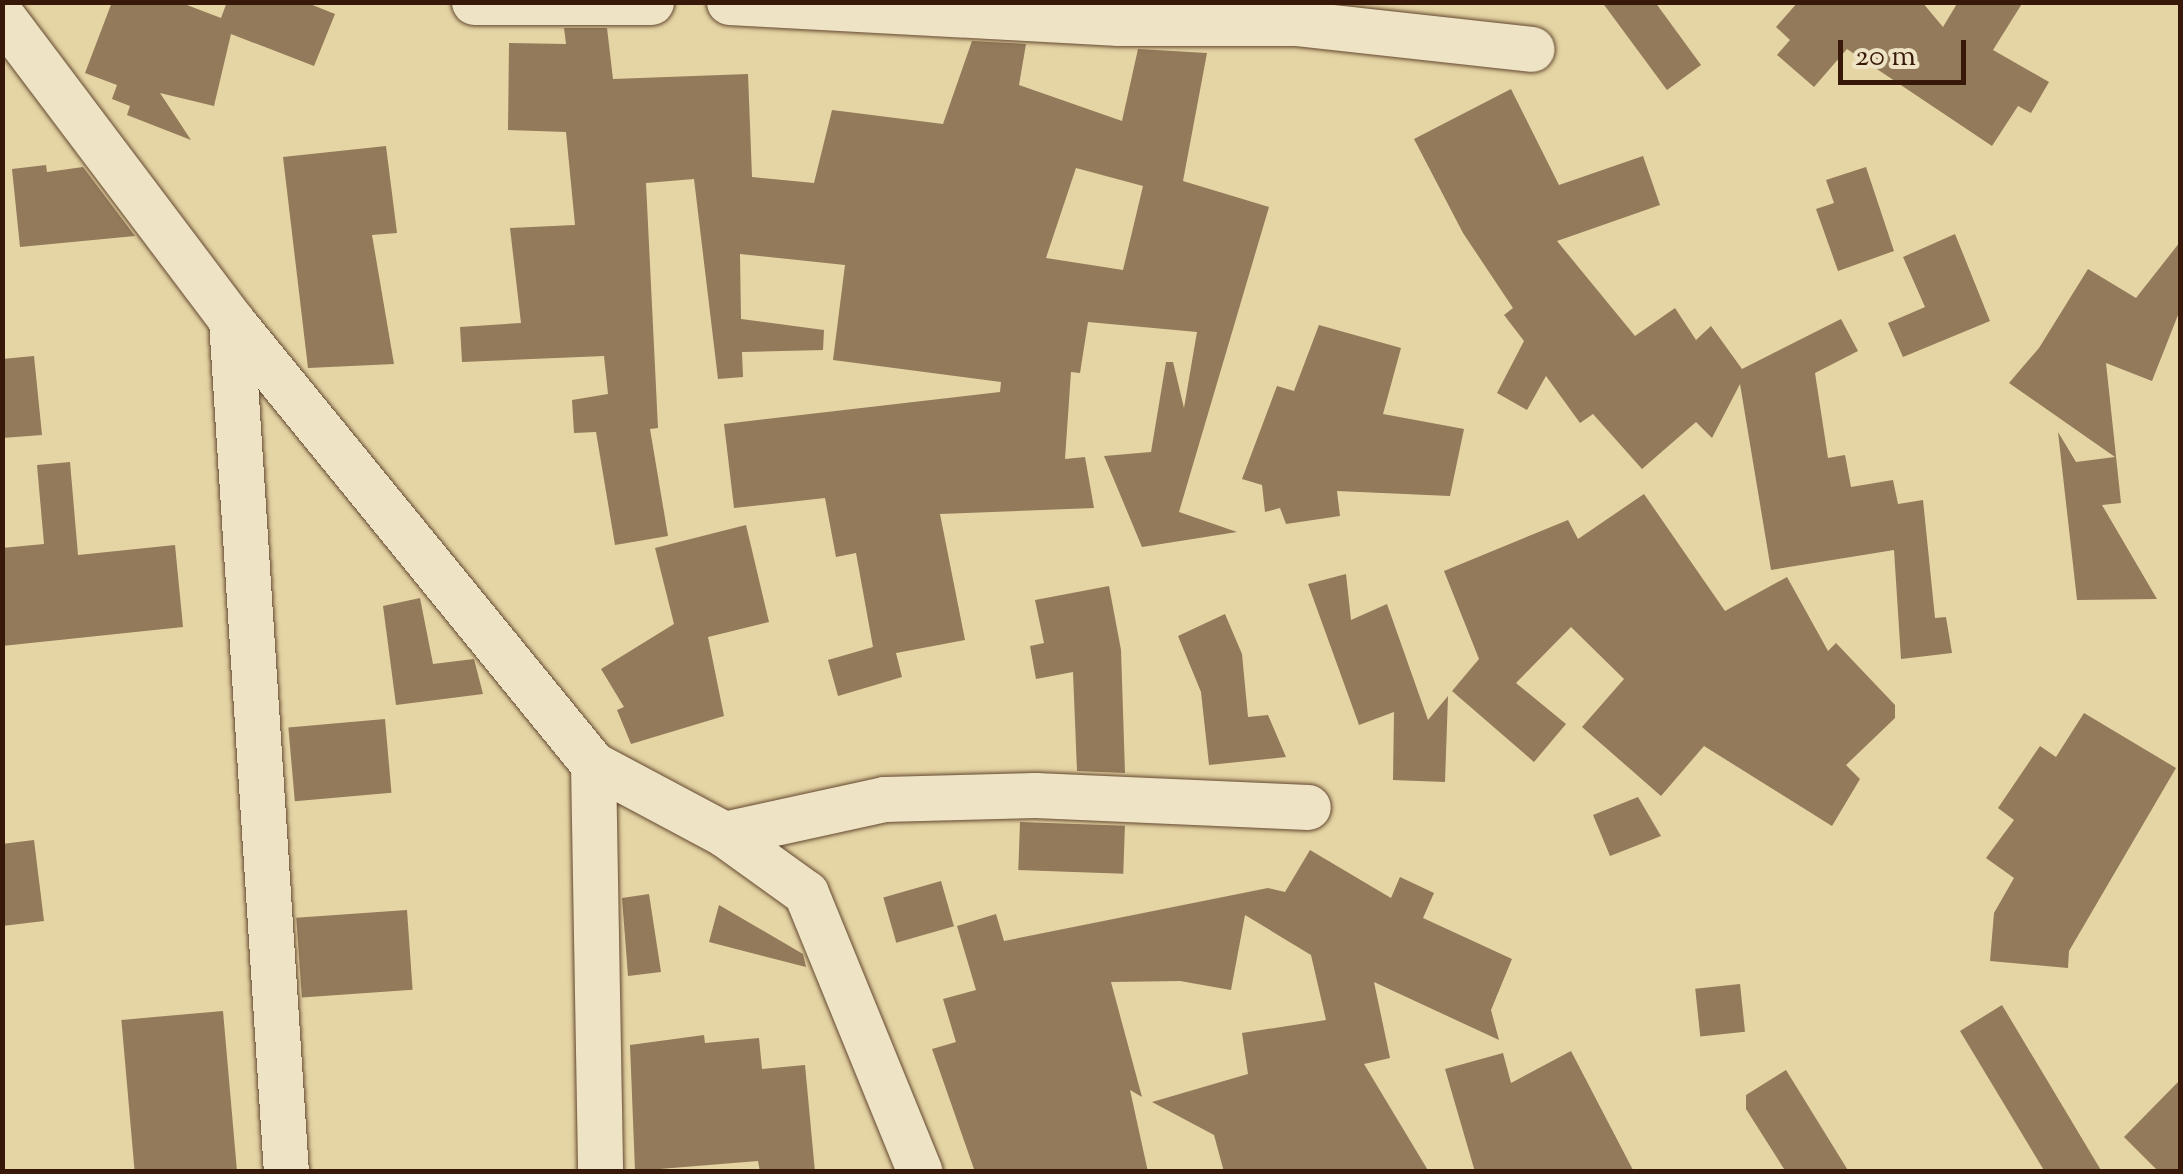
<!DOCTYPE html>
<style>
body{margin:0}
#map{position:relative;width:2183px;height:1174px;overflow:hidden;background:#e5d4a4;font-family:"Sorts Mill Goudy",serif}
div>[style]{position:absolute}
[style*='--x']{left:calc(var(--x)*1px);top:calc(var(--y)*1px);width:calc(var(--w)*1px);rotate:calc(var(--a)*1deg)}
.building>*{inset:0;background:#927a5a;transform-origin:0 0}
.roads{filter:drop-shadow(0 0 2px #634830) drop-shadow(0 0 2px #634830)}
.minor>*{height:45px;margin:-22.5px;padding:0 22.5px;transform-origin:22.5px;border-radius:22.5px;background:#eee3c4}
span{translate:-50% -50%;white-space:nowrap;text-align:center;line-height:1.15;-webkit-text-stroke:8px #eee3c4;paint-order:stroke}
.frame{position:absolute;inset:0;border:5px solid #381909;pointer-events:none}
.scale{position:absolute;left:1838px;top:40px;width:128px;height:45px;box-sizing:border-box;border:5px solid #381909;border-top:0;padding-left:12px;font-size:30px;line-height:35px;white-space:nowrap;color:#381909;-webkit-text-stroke:8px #eee3c4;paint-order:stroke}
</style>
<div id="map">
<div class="building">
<i style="clip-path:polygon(112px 2px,179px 2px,221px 18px,227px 2px,305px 2px,335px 14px,314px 66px,231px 34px,214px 106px,160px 93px,191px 140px,127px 115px,130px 106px,112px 99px,117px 85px,85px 73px)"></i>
<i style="clip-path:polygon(1602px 2px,1655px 2px,1701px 65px,1667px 90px)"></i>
<i style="clip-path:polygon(1798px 2px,1922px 2px,1943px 27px,1958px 2px,2023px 2px,1993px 50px,2049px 82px,2031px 113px,2018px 106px,1992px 146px,1847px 49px,1814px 87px,1777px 55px,1790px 40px,1776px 27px)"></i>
<i style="clip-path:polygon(evenodd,564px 28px,607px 28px,613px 79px,748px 74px,752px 177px,814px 183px,832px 110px,943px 124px,972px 41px,1026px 44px,1019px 85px,1122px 121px,1138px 49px,1207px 53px,1183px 181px,1269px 207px,1179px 512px,1237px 532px,1142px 547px,1104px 456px,1151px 452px,1166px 362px,1173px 362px,1184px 408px,1197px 332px,1088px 322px,1080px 373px,1071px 372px,1065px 459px,1085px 457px,1094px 508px,940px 514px,965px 640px,896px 653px,902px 677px,838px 696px,828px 660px,873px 647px,856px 553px,836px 557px,825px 498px,734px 508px,724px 424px,1000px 392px,1001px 382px,833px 360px,845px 265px,740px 254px,741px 319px,824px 330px,823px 350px,742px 352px,743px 377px,718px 379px,694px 179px,646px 183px,658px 428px,650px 429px,668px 536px,615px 545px,596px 432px,574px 433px,572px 400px,608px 394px,604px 356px,462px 362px,460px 327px,521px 323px,510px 228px,575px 225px,566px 132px,508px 130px,509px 43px,566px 44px,564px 28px,1076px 168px,1143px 186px,1123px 270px,1046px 258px,1076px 168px)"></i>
<i style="clip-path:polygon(1511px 89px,1559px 185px,1643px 156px,1660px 205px,1557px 241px,1635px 336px,1675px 308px,1696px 340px,1711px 326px,1742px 369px,1841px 319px,1858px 351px,1815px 373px,1828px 458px,1845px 455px,1851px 487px,1893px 480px,1898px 504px,1923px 500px,1935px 618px,1946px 617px,1952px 653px,1901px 659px,1894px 550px,1771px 570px,1740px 384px,1712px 438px,1696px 422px,1642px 469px,1593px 414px,1580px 423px,1546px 376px,1527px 410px,1497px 393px,1524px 341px,1504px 315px,1513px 308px,1463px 233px,1414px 139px)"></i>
<i style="clip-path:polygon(386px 146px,397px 233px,372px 235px,394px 364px,308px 368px,283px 157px)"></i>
<i style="clip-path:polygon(46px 165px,47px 172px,83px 167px,135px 236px,20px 247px,12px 169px)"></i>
<i style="clip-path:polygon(1866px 167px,1894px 251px,1838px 271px,1816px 209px,1834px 203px,1826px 180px)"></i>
<i style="clip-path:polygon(1955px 234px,1990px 321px,1903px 357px,1888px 323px,1925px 307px,1903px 257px)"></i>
<i style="clip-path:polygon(2180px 242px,2180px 310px,2152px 381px,2106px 363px,2121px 503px,2102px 505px,2157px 599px,2077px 600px,2058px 432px,2076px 462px,2115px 457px,2009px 383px,2039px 348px,2088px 269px,2136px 298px)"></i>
<i style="clip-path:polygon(1319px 325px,1401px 348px,1383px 414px,1464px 429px,1450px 496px,1337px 491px,1340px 516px,1286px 524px,1280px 508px,1265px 512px,1262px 485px,1242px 479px,1277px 386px,1294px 391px)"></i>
<i style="clip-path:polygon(34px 356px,42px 435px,2px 438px,2px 359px)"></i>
<i style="clip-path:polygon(70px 462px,78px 555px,175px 545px,183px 627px,2px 646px,2px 548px,44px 544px,37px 465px)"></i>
<i style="clip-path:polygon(1644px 494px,1725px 611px,1787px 577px,1828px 651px,1836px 643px,1895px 705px,1895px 718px,1846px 765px,1860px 779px,1832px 826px,1704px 746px,1661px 796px,1582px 727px,1624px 679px,1571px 627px,1516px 683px,1566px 724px,1534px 762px,1452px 691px,1479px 659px,1444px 571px,1568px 520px,1578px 539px)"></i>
<i style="clip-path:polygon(746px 525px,769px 622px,708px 637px,724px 716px,631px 744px,617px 710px,624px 707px,601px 669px,674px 624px,655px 548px)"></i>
<i style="clip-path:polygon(1346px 574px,1351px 620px,1387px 604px,1428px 720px,1448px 696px,1445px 782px,1393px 780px,1394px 712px,1359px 725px,1308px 584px)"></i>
<i style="clip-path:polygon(1109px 586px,1121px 650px,1125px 773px,1077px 771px,1073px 672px,1036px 679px,1030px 646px,1044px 643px,1035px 600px)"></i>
<i style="clip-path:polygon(420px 598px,433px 664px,474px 659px,483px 694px,396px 705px,383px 606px)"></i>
<i style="clip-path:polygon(1225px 614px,1242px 654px,1248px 717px,1268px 715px,1286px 757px,1209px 765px,1201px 692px,1178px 636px)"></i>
<i style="clip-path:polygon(2084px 713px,2176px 768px,2069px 951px,2068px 968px,1990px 961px,1994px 913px,2014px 878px,1986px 858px,2014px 820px,1998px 808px,2040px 746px,2056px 757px)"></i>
<i style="left:385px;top:719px;width:74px;height:97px;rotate:85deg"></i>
<i style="clip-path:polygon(1638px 797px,1661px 836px,1610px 856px,1593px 815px)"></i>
<i style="left:1020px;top:822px;width:105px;height:48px;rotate:2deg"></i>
<i style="clip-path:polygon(34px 840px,44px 921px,2px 926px,2px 844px)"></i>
<i style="clip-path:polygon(1310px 850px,1391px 898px,1400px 877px,1434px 893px,1423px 918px,1512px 959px,1491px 1010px,1499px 1040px,1374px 982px,1390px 1058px,1364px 1064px,1429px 1172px,1224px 1172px,1214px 1135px,1152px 1102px,1248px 1074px,1242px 1033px,1326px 1020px,1311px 955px,1245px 915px,1231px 990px,1180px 981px,1111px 982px,1142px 1097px,1130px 1090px,1148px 1172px,975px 1172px,932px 1049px,956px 1042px,943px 999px,976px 990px,957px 926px,996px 914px,1004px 941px,1268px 888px,1285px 892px)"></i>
<i style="left:941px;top:881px;width:47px;height:60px;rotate:74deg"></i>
<i style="clip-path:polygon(649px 894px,661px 972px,628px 976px,622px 898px)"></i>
<i style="clip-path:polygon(719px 905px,803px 954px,806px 967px,709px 942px)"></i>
<i style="left:407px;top:910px;width:80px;height:111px;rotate:86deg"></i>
<i style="left:1740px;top:984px;width:48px;height:45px;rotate:84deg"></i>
<i style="clip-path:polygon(2002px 1005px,2102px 1172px,2045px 1172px,1960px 1031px)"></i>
<i style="left:223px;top:1011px;width:162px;height:102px;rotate:85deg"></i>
<i style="clip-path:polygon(704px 1035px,705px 1043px,759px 1038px,762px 1069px,805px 1065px,815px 1172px,760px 1172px,758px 1161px,635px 1171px,630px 1045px)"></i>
<i style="clip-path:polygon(1571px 1051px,1634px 1172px,1475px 1172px,1445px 1069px,1503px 1053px,1511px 1083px)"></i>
<i style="clip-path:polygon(1786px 1070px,1849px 1172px,1786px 1172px,1746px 1109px,1746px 1095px)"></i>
<i style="clip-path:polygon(2180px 1080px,2180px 1172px,2159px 1172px,2124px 1137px)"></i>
</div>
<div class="roads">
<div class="minor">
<i style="--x:474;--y:2;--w:177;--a:0"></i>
<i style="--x:729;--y:2;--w:390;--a:3.1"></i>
<i style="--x:1118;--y:23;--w:179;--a:0"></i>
<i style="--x:1297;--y:23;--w:236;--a:6.3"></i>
<i style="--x:2;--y:16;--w:381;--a:53"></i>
<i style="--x:231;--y:320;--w:573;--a:50.81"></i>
<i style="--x:593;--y:764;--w:149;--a:28.1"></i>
<i style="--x:724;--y:834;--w:101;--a:35.7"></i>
<i style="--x:806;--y:893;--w:301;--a:67.8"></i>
<i style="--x:231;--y:320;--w:854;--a:86.31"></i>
<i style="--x:593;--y:764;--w:408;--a:89"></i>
<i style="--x:724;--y:834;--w:164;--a:-12.3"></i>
<i style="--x:884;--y:799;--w:151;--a:-1.5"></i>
<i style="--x:1035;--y:795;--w:273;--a:2.5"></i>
</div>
</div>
<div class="frame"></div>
<div class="scale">20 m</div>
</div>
